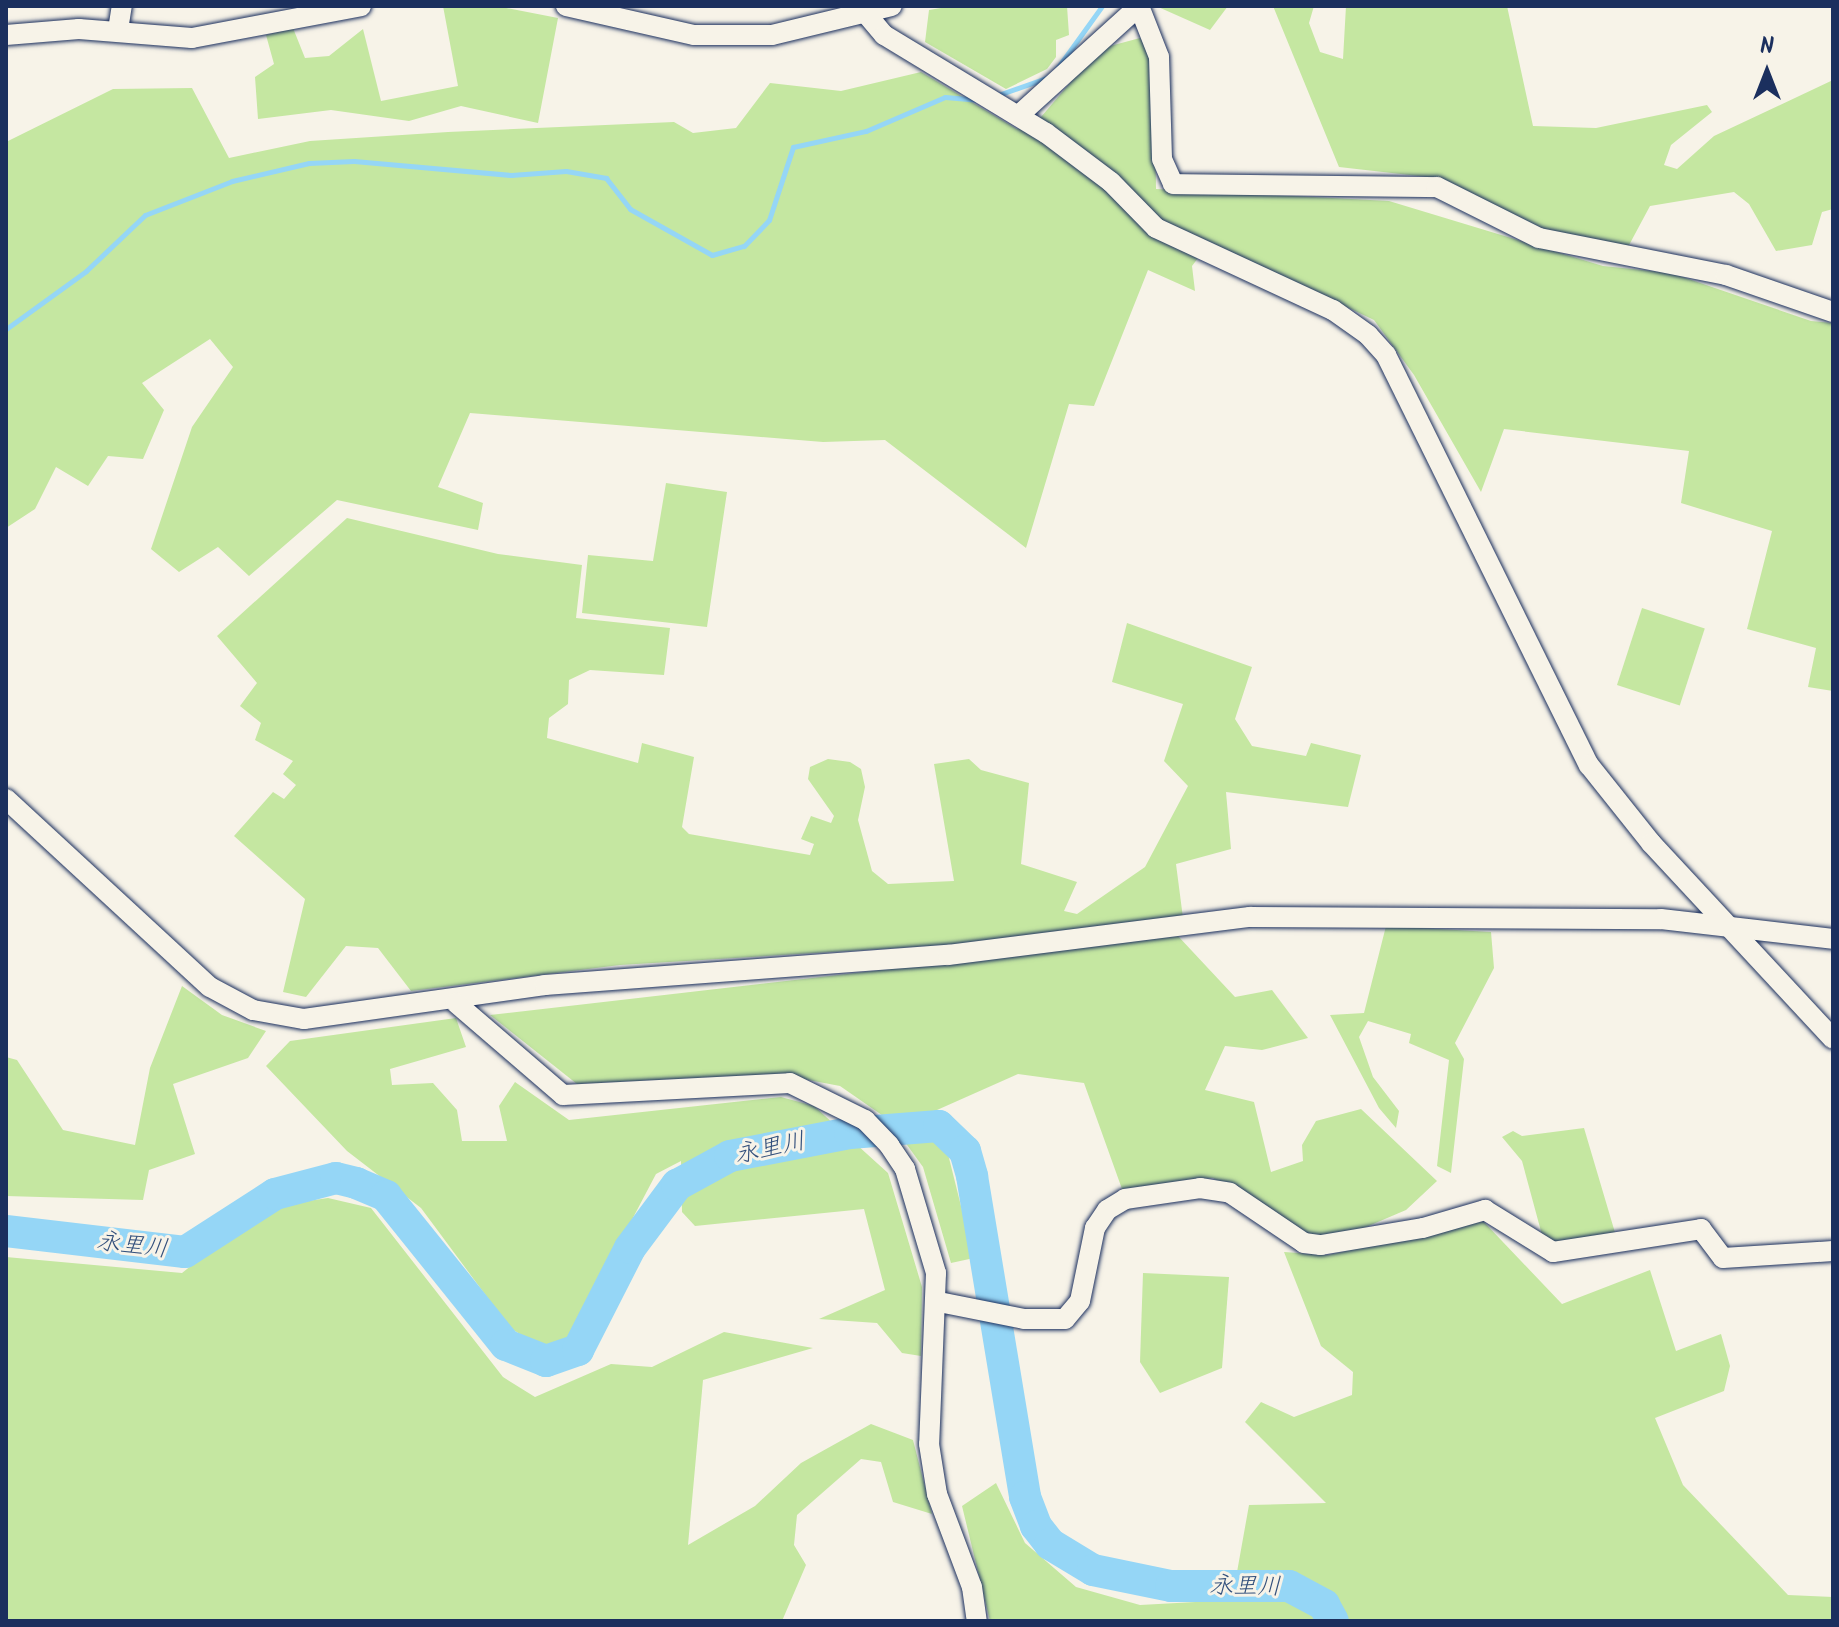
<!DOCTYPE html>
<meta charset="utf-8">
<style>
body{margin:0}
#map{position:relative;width:1839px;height:1627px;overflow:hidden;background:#f7f3e8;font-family:Kalam,"Klee One",sans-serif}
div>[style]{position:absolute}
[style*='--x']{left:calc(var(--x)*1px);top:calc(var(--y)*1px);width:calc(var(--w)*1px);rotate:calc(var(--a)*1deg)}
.green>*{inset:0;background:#c5e7a1;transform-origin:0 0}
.stream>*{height:5px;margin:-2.5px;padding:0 2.5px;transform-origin:2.5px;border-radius:2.5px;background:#95d6f6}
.river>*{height:32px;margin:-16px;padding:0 16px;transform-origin:16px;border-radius:16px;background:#95d6f6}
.roads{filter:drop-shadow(0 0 2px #1b2f5e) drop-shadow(0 0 2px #1b2f5e)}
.street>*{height:20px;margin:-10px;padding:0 10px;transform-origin:10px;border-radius:10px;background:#f7f3e8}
span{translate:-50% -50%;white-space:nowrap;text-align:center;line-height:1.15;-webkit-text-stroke:6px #f7f3e8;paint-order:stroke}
.water-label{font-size:24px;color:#33507c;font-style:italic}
.frame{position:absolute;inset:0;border:8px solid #1b2f5e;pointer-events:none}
.north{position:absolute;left:1727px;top:32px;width:80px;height:80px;-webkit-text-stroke:6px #f7f3e8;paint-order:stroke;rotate:0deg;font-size:22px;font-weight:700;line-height:32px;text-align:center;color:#1b2f5e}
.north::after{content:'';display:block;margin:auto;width:28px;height:36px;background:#1b2f5e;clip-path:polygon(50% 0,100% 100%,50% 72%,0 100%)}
</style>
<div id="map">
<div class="green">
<i style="clip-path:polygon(443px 6px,501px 7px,558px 18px,538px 123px,461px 106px,409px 121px,331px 110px,258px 119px,255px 77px,274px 64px,266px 35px,293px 28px,305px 58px,329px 56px,363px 29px,381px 101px,458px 86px)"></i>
<i style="clip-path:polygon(953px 6px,1067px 6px,1069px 35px,1056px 40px,1056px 57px,1047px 69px,1006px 89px,925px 42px,929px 10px)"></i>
<i style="clip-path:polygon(1156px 6px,1228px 6px,1210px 30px)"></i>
<i style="clip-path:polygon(1273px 6px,1314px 6px,1309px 23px,1320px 52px,1343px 59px,1346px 6px,1507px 6px,1533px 126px,1596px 128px,1707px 105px,1712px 112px,1671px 145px,1664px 165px,1677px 169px,1714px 136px,1833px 80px,1833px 209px,1822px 212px,1812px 245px,1776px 251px,1749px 204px,1734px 192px,1650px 206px,1628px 247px,1564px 239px,1436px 178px,1339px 167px)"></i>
<i style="clip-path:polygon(1140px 38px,1154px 53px,1156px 189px,1389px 201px,1603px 266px,1671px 273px,1811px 321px,1833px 323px,1833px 691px,1808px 687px,1816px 648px,1747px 629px,1772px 531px,1681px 503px,1689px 451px,1504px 429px,1481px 492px,1414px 375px,1374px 320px,1210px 242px,1192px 266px,1195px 291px,1148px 270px,1094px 406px,1069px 404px,1026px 548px,885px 440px,823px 442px,470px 413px,438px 487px,483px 503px,478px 530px,337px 500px,249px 576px,218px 547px,179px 572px,151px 549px,192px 427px,233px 367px,210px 339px,142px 383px,164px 410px,143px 459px,108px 456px,88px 486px,56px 467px,35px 509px,6px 528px,6px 142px,113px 89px,192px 88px,229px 158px,310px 141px,448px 132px,674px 122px,693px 133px,736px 128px,770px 83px,841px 91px,921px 72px,1017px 129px,1041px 117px,1099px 49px)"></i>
<i style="clip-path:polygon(666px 483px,727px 492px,707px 627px,582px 613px,588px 555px,653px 561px)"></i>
<i style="clip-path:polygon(347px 518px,498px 554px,582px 565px,576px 618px,670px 628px,664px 675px,590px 670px,569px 680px,568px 704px,549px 718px,547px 738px,638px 763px,642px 743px,694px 757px,682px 827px,689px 834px,810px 855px,814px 844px,801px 839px,811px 816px,831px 823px,834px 816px,808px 779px,810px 767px,828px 759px,850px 762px,861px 769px,865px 787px,858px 820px,872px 871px,888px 884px,954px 881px,934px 764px,969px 759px,981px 770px,1029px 783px,1021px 864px,1077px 882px,1064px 911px,1077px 914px,1145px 867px,1188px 786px,1164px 761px,1183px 704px,1112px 682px,1127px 623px,1252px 667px,1235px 719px,1252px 746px,1306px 756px,1311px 743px,1361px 755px,1348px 807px,1226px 792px,1231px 849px,1176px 864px,1183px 918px,980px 943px,620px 965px,411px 991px,378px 948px,346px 946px,306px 997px,283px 992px,305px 899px,234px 836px,273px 792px,284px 799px,296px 785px,283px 774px,293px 761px,255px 740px,261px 723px,240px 706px,257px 683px,217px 636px)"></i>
<i style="left:1642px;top:608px;width:66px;height:81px;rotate:18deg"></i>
<i style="clip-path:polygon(1386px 926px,1491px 932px,1494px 968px,1455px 1043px,1464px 1059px,1451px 1173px,1437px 1166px,1449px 1060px,1409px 1043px,1411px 1034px,1368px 1021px,1359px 1037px,1373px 1077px,1399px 1111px,1396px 1128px,1379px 1108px,1330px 1015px,1364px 1013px)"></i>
<i style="clip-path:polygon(1178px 936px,1235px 997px,1272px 990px,1308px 1038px,1262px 1050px,1225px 1046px,1205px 1090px,1254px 1102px,1271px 1172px,1303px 1161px,1302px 1145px,1316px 1121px,1361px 1109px,1437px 1181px,1406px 1210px,1345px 1236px,1306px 1236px,1213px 1178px,1122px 1189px,1084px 1083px,1018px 1074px,937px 1110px,974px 1258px,951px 1263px,923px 1167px,889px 1120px,840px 1086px,777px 1074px,577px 1084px,490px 1015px)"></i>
<i style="clip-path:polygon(182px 986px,222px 1015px,266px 1031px,248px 1058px,173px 1084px,195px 1154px,149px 1170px,143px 1200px,6px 1196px,6px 1057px,17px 1060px,63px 1130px,135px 1145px,150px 1068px)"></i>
<i style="clip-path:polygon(456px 1018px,466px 1047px,390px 1069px,392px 1085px,433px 1083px,457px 1110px,462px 1141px,507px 1141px,499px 1106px,515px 1082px,569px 1120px,781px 1097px,814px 1106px,888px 1173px,922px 1287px,921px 1356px,902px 1353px,877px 1323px,819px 1319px,885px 1290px,864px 1209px,695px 1226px,682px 1212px,681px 1161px,656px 1174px,566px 1345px,543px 1348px,510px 1328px,421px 1208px,347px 1151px,266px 1066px,290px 1041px)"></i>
<i style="clip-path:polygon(1584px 1128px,1616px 1236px,1556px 1244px,1542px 1235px,1522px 1161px,1502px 1137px,1513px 1131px,1522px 1136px)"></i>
<i style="clip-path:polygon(328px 1198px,371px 1208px,503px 1377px,535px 1397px,611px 1364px,652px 1367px,724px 1332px,813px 1348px,703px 1380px,688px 1545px,755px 1506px,801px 1463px,871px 1424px,913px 1440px,932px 1514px,893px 1502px,881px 1462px,861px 1459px,797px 1515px,794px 1545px,806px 1565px,782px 1621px,6px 1621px,6px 1257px,182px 1273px,242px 1225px,287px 1204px)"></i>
<i style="clip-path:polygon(1483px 1221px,1562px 1304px,1650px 1270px,1676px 1351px,1721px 1334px,1730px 1366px,1724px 1391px,1655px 1418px,1683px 1485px,1788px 1595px,1833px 1597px,1833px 1621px,990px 1621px,962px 1506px,996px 1483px,1025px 1543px,1076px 1587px,1140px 1605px,1232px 1600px,1249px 1505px,1326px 1503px,1245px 1422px,1261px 1402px,1294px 1417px,1352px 1395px,1353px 1372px,1321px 1346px,1284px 1252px,1328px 1255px)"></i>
<i style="clip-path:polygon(1143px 1273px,1229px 1277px,1222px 1368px,1160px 1393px,1140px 1362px)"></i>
</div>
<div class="stream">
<i style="--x:1056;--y:70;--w:79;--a:-54.3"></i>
<i style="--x:998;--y:95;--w:54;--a:-19.4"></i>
<i style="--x:6;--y:329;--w:99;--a:-35.9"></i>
<i style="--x:86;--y:271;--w:81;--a:-43.5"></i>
<i style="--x:145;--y:215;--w:93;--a:-21.3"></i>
<i style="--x:232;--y:181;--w:79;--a:-13.2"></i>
<i style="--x:309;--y:163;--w:45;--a:-2.5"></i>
<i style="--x:354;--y:161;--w:158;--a:5.1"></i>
<i style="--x:511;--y:175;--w:55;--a:-4.2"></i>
<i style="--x:566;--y:171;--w:41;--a:9.9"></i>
<i style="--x:606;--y:178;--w:39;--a:52"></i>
<i style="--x:630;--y:209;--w:94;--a:29.3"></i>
<i style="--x:712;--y:255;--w:33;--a:-16"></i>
<i style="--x:744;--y:246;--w:36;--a:-46"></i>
<i style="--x:769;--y:220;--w:77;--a:-71.8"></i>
<i style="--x:793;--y:147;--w:75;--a:-12.4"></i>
<i style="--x:866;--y:131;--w:86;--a:-23.3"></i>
<i style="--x:945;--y:97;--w:32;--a:5"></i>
</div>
<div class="river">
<i style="--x:6;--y:1231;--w:180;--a:6.7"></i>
<i style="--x:185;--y:1252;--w:107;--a:-32.8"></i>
<i style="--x:275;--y:1194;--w:63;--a:-14.7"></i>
<i style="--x:336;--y:1178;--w:21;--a:14"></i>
<i style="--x:356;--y:1183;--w:33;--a:23"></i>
<i style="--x:386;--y:1196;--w:191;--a:51.2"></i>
<i style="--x:506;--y:1345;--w:43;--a:21.8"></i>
<i style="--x:546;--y:1361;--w:34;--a:-19"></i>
<i style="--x:578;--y:1350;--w:114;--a:-63"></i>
<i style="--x:630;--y:1248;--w:79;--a:-53.3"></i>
<i style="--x:677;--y:1185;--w:60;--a:-28.7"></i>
<i style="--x:730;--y:1156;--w:122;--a:-10.9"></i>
<i style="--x:850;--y:1133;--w:89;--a:-4.5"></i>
<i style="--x:939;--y:1126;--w:36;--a:44"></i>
<i style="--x:965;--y:1151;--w:26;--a:74"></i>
<i style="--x:972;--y:1176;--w:325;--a:80.6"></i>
<i style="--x:1025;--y:1497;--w:31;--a:69"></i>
<i style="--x:1036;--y:1526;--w:23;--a:52"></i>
<i style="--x:1050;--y:1544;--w:50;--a:31.2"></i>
<i style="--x:1093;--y:1570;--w:80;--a:11.6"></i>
<i style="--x:1171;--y:1586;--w:118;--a:0"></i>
<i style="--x:1289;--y:1586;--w:40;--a:28"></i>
<i style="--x:1324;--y:1605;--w:18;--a:61"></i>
</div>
<div class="roads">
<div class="street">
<i style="--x:566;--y:6;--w:131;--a:12.8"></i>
<i style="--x:694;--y:35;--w:78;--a:0"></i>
<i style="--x:772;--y:35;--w:123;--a:-13.6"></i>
<i style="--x:1139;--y:6;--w:55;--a:68.6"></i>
<i style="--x:1159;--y:57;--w:102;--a:88.3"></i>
<i style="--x:1162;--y:159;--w:27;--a:66"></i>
<i style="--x:1173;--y:184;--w:264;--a:0.7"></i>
<i style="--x:1437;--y:187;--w:114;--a:26.6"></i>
<i style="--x:1539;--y:238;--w:191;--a:11.2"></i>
<i style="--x:1726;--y:275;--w:113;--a:19.1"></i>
<i style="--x:868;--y:16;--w:25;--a:50"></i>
<i style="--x:884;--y:35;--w:189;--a:31.2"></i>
<i style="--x:1046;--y:133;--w:81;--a:37"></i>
<i style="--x:1111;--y:182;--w:64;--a:45.6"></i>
<i style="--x:1156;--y:228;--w:195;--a:24.9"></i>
<i style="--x:1333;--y:310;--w:43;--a:35.5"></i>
<i style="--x:1368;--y:335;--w:27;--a:48"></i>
<i style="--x:1386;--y:355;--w:458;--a:63.7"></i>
<i style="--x:1589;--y:765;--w:100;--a:51.5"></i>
<i style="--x:1651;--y:843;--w:267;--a:47.1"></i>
<i style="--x:118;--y:30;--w:24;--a:-81"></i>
<i style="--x:6;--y:35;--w:73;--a:-4.7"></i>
<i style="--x:79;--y:29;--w:113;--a:4.6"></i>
<i style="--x:192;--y:38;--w:172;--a:-10.7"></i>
<i style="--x:1019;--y:115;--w:162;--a:-42.2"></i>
<i style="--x:6;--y:799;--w:277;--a:42.7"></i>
<i style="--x:210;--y:987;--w:49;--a:28.1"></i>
<i style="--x:253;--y:1010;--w:52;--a:10"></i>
<i style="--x:304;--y:1019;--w:243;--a:-8"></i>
<i style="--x:545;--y:985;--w:404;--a:-4.3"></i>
<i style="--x:948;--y:955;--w:304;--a:-7.2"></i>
<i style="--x:1250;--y:917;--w:411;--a:0.3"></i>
<i style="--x:1661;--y:919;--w:173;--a:6.6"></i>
<i style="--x:456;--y:1003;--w:141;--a:40.7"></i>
<i style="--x:563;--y:1095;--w:227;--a:-3"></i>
<i style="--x:790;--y:1083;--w:84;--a:26.3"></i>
<i style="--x:865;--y:1120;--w:35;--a:46"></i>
<i style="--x:889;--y:1145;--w:29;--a:56"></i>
<i style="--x:905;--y:1169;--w:109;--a:73.4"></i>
<i style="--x:936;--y:1273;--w:171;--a:92.3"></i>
<i style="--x:929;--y:1444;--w:51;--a:80.9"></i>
<i style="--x:937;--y:1494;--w:99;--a:69.4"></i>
<i style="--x:972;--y:1587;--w:34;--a:82"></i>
<i style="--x:939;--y:1302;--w:87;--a:11.3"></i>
<i style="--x:1024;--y:1319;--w:41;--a:0"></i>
<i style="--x:1065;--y:1319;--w:23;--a:-50"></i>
<i style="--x:1080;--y:1301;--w:75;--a:-78.4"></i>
<i style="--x:1095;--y:1228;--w:22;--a:-56"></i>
<i style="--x:1107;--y:1210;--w:21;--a:-31"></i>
<i style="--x:1125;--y:1199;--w:76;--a:-8.3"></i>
<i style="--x:1200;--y:1188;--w:30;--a:9"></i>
<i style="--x:1230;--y:1193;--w:89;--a:34"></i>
<i style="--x:1304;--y:1243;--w:17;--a:7"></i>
<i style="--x:1321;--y:1245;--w:103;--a:-9.5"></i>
<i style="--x:1423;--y:1228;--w:65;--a:-16.2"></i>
<i style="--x:1485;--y:1210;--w:80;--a:31.7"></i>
<i style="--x:1553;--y:1252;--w:150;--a:-8.8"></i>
<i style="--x:1701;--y:1229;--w:36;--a:53"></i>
<i style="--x:1723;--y:1258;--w:110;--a:-3.6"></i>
</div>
</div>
<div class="water-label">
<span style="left:770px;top:1149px;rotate:-12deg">永里川</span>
<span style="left:132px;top:1246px;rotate:7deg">永里川</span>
<span style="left:1245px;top:1587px;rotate:1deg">永里川</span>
</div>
<div class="frame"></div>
<div class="north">N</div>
</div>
